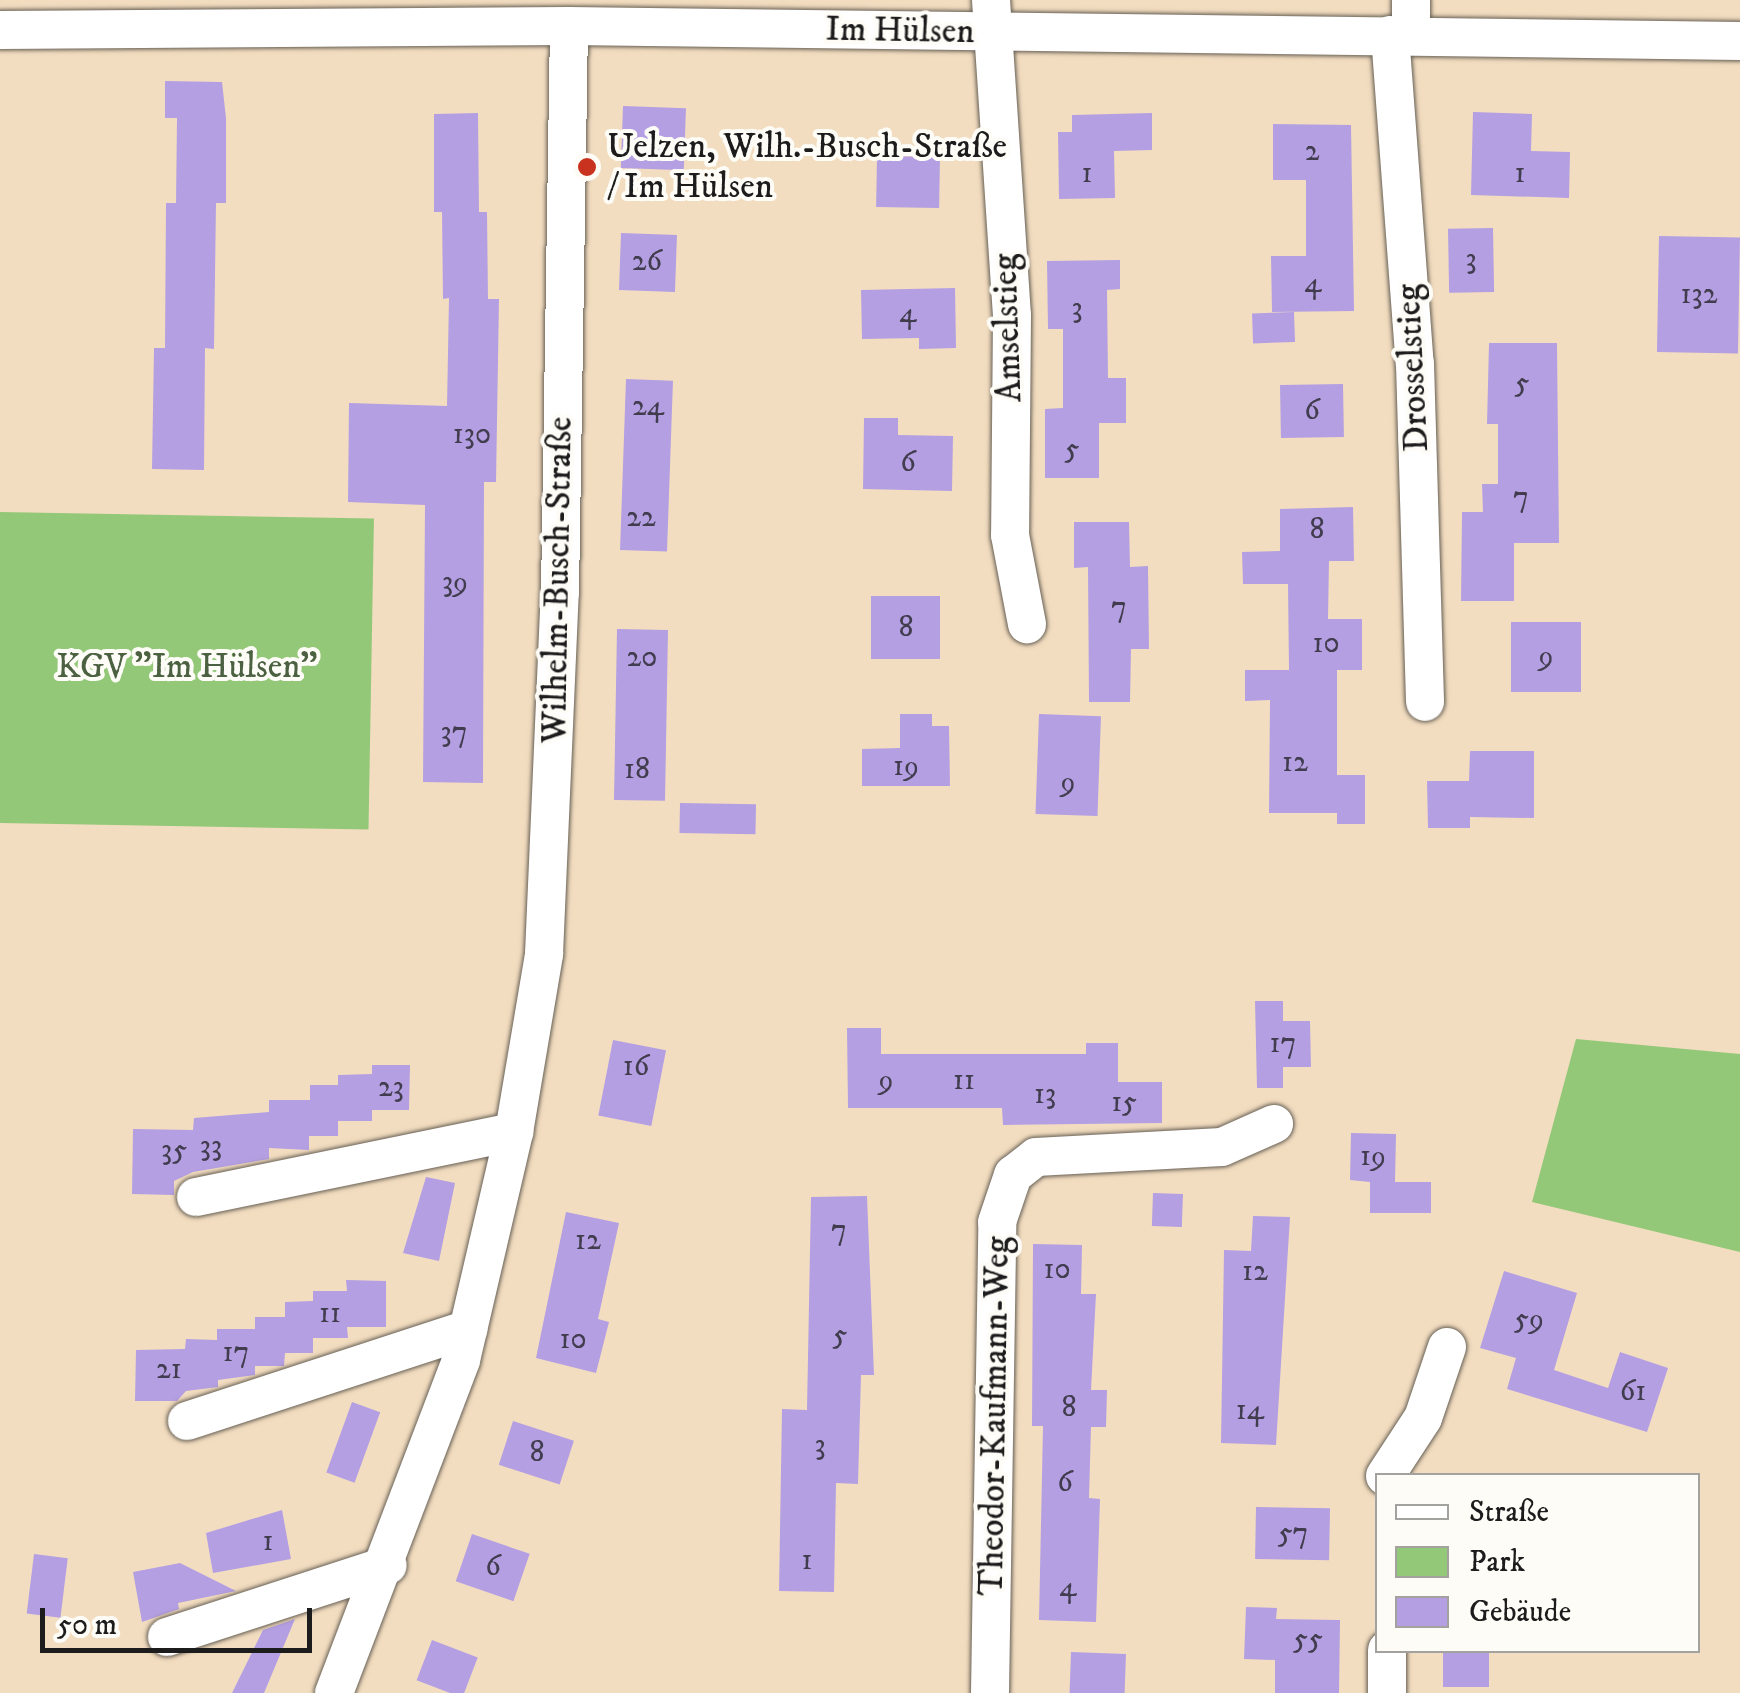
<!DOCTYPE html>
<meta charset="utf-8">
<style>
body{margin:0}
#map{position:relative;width:1740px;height:1693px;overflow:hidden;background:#f3ddc0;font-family:"IM FELL DW Pica",serif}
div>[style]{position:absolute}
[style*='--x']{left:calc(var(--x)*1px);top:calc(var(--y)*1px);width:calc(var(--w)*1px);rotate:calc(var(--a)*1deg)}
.green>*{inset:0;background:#94c879;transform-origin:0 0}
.building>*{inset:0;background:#b49fe3;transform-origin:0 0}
.roads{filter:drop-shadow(0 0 2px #676055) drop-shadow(0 0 2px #676055)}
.minor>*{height:38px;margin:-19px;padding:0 19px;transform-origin:19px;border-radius:19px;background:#fff}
.dots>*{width:28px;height:28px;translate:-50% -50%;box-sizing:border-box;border:5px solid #fdfcf7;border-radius:50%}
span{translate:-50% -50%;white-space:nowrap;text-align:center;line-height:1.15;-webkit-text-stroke:8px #fdfcf7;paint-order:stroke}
.number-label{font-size:30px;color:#423d4e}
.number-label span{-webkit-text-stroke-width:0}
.street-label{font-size:35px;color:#1c1c1c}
.poi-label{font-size:35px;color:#1c1c1c}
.left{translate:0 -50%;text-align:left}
.park-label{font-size:35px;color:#4c6141}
.legend{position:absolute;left:1375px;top:1473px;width:325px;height:180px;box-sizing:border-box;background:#fdfcf7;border:2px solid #a3a29f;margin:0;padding:12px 18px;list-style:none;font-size:30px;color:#1c1c1c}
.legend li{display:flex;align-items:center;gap:20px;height:50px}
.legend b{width:50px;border:2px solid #a3a29f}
.scale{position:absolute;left:40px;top:1608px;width:272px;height:45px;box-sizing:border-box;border:5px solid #1c1c1c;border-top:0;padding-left:12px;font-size:30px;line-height:35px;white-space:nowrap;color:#1c1c1c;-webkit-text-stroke:8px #fdfcf7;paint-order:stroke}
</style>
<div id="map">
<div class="green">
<i style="left:0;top:512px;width:374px;height:311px;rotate:1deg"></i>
<i style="clip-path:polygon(1576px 1039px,1740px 1054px,1740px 1252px,1532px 1202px)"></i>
</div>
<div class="building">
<i style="clip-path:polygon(165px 81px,222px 82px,226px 118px,226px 203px,216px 203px,214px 349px,205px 348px,204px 470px,152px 469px,154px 348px,165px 348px,166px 203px,176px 203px,177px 118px,165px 118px)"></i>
<i style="left:623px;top:106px;width:63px;height:62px;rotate:2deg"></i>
<i style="clip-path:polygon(1473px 112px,1532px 114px,1531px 151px,1570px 152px,1569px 198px,1471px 195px)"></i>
<i style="clip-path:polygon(478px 113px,479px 212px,487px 212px,488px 299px,499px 299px,496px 482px,484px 482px,483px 783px,423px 782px,425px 505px,348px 502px,349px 403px,447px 406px,449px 298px,443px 299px,442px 212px,434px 212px,434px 114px)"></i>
<i style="clip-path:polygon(1152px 113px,1152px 150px,1114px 151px,1115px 198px,1059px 199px,1058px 132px,1072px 132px,1072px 115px)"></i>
<i style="clip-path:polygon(1273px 124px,1351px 125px,1354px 311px,1272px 312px,1271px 256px,1306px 256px,1306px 180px,1273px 180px)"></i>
<i style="left:877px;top:156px;width:63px;height:51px;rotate:1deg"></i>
<i style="left:1493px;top:228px;width:64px;height:45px;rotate:89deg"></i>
<i style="left:621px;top:233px;width:56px;height:57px;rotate:2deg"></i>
<i style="left:1659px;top:236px;width:81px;height:116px;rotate:1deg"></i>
<i style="clip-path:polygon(1120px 260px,1120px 289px,1107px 290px,1108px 378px,1126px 378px,1126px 423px,1099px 423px,1099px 478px,1045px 478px,1045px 409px,1063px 408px,1063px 329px,1048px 329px,1047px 261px)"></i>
<i style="clip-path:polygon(955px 288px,956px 348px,919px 349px,919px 338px,862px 339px,861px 290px)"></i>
<i style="left:1294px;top:312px;width:30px;height:42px;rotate:88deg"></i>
<i style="clip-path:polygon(1489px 343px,1557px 343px,1559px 543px,1514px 543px,1514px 601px,1461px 601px,1462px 512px,1483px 512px,1482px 484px,1498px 484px,1498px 424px,1487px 424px)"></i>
<i style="left:626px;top:379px;width:47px;height:171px;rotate:2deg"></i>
<i style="left:1343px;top:384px;width:53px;height:63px;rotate:89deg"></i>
<i style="clip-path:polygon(864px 418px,898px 418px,898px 435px,953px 436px,952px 491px,863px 489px)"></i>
<i style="clip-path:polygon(1353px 507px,1354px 561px,1329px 561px,1328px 619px,1362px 619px,1362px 670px,1337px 670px,1337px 775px,1365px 775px,1365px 824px,1337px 824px,1337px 813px,1269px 813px,1270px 700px,1245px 701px,1245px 670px,1289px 670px,1288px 584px,1243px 584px,1242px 552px,1280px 551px,1280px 509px)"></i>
<i style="clip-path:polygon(1074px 522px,1129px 522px,1130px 567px,1148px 566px,1149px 649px,1131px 649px,1130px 702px,1089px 702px,1088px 567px,1074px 568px)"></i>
<i style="left:871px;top:596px;width:69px;height:63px"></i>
<i style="left:1511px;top:622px;width:70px;height:70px"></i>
<i style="left:617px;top:629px;width:51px;height:171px;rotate:1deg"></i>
<i style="clip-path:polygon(900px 714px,932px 714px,932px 726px,949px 726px,950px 786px,862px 786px,862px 749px,900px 748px)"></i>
<i style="left:1039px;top:714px;width:62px;height:100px;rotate:2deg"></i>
<i style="clip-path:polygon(1470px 751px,1534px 751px,1534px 818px,1470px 817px,1470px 828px,1428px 828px,1427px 781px,1469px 781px)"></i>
<i style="left:680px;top:803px;width:76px;height:30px;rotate:1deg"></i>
<i style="clip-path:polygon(1255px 1001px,1283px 1001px,1283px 1021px,1310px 1021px,1311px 1067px,1283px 1067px,1283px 1088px,1257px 1088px)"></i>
<i style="clip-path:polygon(847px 1028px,881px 1028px,881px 1054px,1086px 1054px,1086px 1043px,1118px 1043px,1118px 1082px,1162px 1082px,1162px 1123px,1003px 1125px,1002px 1108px,848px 1108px)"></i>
<i style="left:613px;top:1040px;width:54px;height:77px;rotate:11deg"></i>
<i style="clip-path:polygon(372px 1065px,410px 1065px,409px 1110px,372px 1110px,372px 1121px,338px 1121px,338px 1136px,309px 1136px,309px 1150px,269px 1148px,269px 1159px,193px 1172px,174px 1181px,174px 1195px,132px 1194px,133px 1129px,193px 1130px,194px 1118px,269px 1112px,269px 1100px,310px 1100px,310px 1085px,338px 1085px,338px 1075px,372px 1074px)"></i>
<i style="clip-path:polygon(1351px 1133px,1396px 1134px,1395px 1182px,1431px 1182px,1431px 1213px,1370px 1213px,1370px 1182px,1350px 1180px)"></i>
<i style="clip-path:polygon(426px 1177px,455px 1183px,439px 1261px,403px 1253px)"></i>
<i style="left:1153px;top:1193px;width:30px;height:33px;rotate:2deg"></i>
<i style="clip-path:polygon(867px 1196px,874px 1375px,861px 1375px,858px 1484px,836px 1483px,834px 1592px,779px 1591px,782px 1409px,807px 1410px,811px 1197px)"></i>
<i style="clip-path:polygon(566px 1212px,619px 1223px,598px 1319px,609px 1322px,596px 1373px,536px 1358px)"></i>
<i style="clip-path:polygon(1253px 1216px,1290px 1217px,1276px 1445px,1221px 1443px,1224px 1250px,1251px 1251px)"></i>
<i style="clip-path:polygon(1033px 1244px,1082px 1245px,1081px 1294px,1096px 1294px,1091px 1390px,1107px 1390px,1106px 1427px,1091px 1427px,1089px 1498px,1100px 1499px,1096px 1622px,1039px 1620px,1043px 1426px,1032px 1426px)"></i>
<i style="clip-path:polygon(1504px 1271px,1577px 1293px,1554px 1370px,1608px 1388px,1620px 1352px,1668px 1368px,1647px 1432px,1507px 1389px,1516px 1358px,1480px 1348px)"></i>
<i style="clip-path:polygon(346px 1280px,386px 1281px,386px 1327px,347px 1327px,348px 1338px,313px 1338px,313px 1353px,285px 1353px,284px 1366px,255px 1366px,255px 1375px,218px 1380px,218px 1387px,186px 1391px,177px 1401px,135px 1401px,136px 1350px,185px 1349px,186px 1339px,217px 1340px,217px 1329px,255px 1329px,255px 1317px,285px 1317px,285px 1302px,313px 1301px,313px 1291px,347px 1291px)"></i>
<i style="left:352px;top:1402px;width:30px;height:75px;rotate:20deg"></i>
<i style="left:513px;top:1421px;width:64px;height:46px;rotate:18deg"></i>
<i style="left:1256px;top:1507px;width:74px;height:52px;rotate:1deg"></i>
<i style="clip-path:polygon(282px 1510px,291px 1559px,213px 1573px,206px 1533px)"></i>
<i style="left:472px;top:1534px;width:61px;height:50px;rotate:19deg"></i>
<i style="left:34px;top:1554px;width:34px;height:60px;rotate:7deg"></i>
<i style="clip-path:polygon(180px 1563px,236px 1591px,178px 1603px,179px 1609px,142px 1622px,133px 1572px)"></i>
<i style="clip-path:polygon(1246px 1607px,1277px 1608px,1276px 1619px,1340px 1620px,1339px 1693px,1275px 1693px,1275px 1660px,1244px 1659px)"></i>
<i style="clip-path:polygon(295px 1619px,264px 1693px,232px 1693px,263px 1630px)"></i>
<i style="left:432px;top:1640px;width:49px;height:43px;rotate:21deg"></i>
<i style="left:1443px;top:1650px;width:46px;height:37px"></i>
<i style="left:1071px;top:1652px;width:55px;height:41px;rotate:2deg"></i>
</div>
<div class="roads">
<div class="minor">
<i style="--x:991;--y:0;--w:316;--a:86.2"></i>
<i style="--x:1012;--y:315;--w:220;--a:90.5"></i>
<i style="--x:1010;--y:535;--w:91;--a:79.2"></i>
<i style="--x:0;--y:30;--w:569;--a:-0.4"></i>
<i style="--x:569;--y:26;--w:1171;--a:0.73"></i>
<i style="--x:1390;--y:35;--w:330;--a:85.7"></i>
<i style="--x:1415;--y:364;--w:338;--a:88.3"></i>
<i style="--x:1411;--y:35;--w:35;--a:-90"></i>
<i style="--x:196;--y:1197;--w:325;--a:-11.6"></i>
<i style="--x:187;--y:1421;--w:296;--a:-18.1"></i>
<i style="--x:1385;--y:1476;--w:69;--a:-56.8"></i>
<i style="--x:1423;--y:1418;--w:75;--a:-71.3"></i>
<i style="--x:167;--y:1637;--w:232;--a:-18"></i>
<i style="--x:1387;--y:1650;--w:43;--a:90"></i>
<i style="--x:334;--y:1693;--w:356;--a:-69.1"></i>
<i style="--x:461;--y:1360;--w:234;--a:-76.9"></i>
<i style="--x:514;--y:1132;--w:181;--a:-80.4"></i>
<i style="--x:544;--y:954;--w:361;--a:-87.5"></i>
<i style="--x:560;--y:593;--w:567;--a:-89.09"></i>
<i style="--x:990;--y:1693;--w:471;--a:-89.1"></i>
<i style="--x:997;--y:1222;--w:50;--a:-71.2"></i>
<i style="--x:1013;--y:1175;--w:29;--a:-38"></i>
<i style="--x:1036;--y:1157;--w:186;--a:-3.1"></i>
<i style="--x:1222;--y:1147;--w:57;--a:-23.9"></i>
</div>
</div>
<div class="dots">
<i style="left:587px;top:167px;background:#c8321e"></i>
</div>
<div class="number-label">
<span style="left:1312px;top:152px">2</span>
<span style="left:1087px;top:174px">1</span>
<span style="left:1520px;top:174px">1</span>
<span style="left:1471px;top:260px">3</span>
<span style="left:647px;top:262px">26</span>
<span style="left:1313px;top:284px">4</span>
<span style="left:1699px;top:295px">132</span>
<span style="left:1077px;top:309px">3</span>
<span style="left:908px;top:314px">4</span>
<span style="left:1522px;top:384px">5</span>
<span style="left:648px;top:407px">24</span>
<span style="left:1312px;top:411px">6</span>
<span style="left:472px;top:435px">130</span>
<span style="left:1072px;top:450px">5</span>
<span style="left:908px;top:463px">6</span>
<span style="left:1521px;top:498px">7</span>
<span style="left:641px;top:518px">22</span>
<span style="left:1317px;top:530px">8</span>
<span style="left:455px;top:583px">39</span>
<span style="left:1119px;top:608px">7</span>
<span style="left:906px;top:628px">8</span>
<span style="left:1326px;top:644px">10</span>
<span style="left:1546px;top:657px">9</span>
<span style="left:642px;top:658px">20</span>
<span style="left:454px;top:733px">37</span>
<span style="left:1295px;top:763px">12</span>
<span style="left:906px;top:767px">19</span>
<span style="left:637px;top:770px">18</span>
<span style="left:1068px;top:783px">9</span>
<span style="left:1283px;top:1044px">17</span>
<span style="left:636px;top:1067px">16</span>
<span style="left:886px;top:1081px">9</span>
<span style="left:964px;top:1081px">11</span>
<span style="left:391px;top:1088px">23</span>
<span style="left:1045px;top:1095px">13</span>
<span style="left:1124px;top:1103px">15</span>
<span style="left:211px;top:1147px">33</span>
<span style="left:174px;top:1151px">35</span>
<span style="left:1373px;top:1157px">19</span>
<span style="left:839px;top:1231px">7</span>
<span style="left:588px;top:1241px">12</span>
<span style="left:1057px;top:1270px">10</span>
<span style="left:1255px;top:1272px">12</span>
<span style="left:330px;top:1314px">11</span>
<span style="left:1529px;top:1320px">59</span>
<span style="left:840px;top:1336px">5</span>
<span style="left:573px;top:1340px">10</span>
<span style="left:236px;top:1353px">17</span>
<span style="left:169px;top:1370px">21</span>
<span style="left:1633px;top:1392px">61</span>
<span style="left:1069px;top:1408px">8</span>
<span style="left:1250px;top:1411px">14</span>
<span style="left:820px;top:1446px">3</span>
<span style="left:537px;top:1453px">8</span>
<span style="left:1065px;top:1483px">6</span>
<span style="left:1293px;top:1534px">57</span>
<span style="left:268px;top:1542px">1</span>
<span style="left:807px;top:1561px">1</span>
<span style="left:493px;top:1567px">6</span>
<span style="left:1068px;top:1588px">4</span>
<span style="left:1308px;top:1640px">55</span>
</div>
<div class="street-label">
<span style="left:900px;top:31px;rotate:1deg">Im Hülsen</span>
<span style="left:1008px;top:328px;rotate:-92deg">Amselstieg</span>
<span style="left:1413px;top:368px;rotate:-93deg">Drosselstieg</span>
<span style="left:558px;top:580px;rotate:-89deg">Wilhelm-Busch-Straße</span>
<span style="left:995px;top:1416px;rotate:-89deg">Theodor-Kaufmann-Weg</span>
</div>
<div class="poi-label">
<span class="left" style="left:607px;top:167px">Uelzen, Wilh.-Busch-Straße<br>/ Im Hülsen</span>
</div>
<div class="park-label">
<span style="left:187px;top:667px">KGV "Im Hülsen"</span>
</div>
<ul class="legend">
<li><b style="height:12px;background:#fff"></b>Straße</li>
<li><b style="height:28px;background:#94c879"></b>Park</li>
<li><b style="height:28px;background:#b49fe3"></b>Gebäude</li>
</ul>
<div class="scale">50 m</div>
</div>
